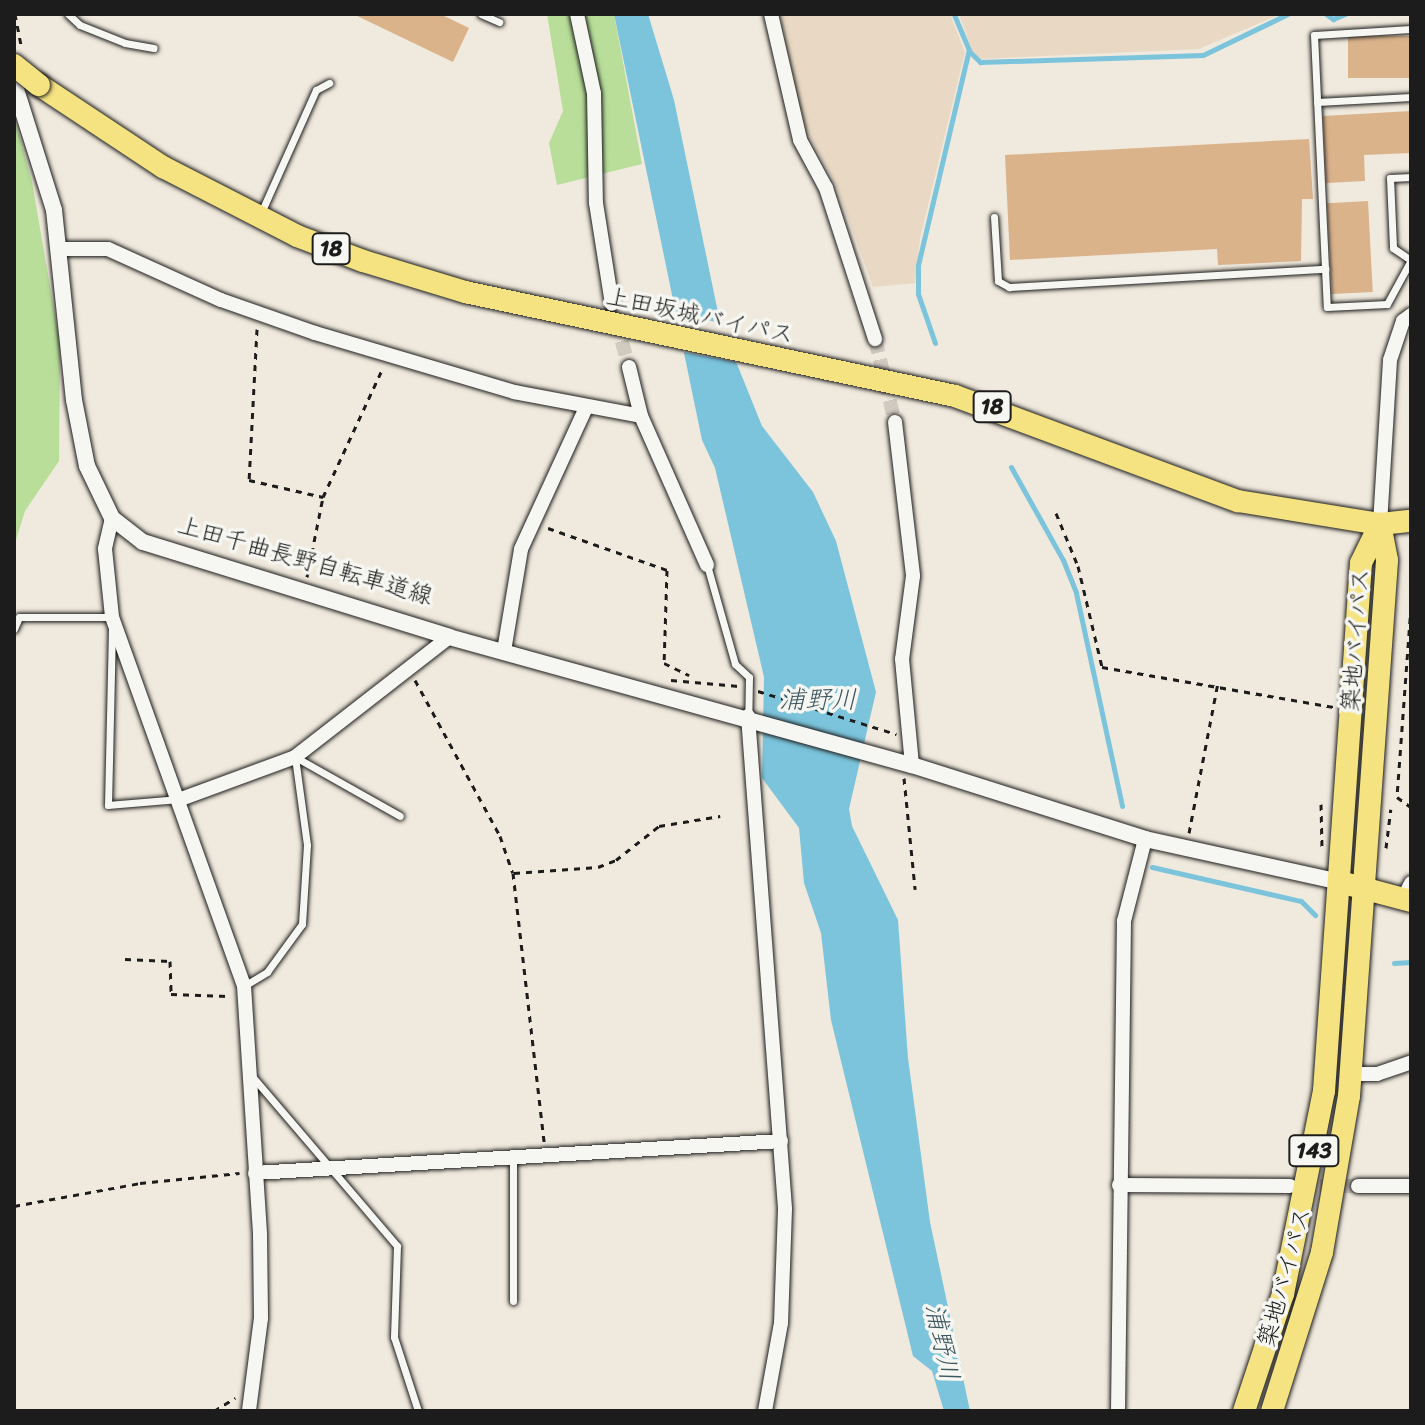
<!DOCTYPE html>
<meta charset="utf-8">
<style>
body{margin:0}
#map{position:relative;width:1425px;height:1425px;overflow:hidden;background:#f0e9dd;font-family:Sriracha,"Klee One",sans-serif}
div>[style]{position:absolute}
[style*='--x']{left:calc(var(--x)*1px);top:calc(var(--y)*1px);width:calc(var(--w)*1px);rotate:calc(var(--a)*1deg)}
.built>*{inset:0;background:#e9d9c4}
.green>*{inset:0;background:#b8de99}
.water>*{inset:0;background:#7bc4dc}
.pier>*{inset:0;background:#f0e9dd}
.stream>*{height:5px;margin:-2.5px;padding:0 2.5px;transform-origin:2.5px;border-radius:2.5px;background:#7bc4dc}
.building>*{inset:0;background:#dab38b;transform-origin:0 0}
.minor-tunnel>*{height:14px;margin-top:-7px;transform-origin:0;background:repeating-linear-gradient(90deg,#d0cac0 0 14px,transparent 0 21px)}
.path>*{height:3px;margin-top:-1.5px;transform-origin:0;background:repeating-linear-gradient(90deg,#1c1c1c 0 6px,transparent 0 12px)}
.roads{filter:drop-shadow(0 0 2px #1c1c1c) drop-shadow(0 0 2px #1c1c1c)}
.service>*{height:7px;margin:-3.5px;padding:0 3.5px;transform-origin:3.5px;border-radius:3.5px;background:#f6f6f2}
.minor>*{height:14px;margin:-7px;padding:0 7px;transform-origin:7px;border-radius:7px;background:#f6f6f2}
.tertiary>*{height:16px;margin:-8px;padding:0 8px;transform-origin:8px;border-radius:8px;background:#f6f6f2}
.primary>*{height:22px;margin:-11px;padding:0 11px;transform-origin:11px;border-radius:11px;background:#f5e381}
.trunk>*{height:22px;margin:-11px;padding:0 11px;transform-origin:11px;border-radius:11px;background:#f5e381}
.bridges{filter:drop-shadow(0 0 2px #1c1c1c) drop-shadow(0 0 2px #1c1c1c)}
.trunk-bridge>*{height:22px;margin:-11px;padding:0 11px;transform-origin:11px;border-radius:11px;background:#f5e381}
span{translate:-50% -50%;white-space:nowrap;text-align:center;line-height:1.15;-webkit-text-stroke:7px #f6f6f2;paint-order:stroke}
.shield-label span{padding:2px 6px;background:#f6f6f2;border:2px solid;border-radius:6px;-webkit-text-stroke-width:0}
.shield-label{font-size:22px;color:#1c1c1c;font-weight:700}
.street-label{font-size:24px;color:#1c1c1c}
.water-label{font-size:26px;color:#3d575f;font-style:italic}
.frame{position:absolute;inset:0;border:16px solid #1c1c1c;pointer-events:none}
</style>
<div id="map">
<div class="built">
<i style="clip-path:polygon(780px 14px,950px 14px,965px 52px,920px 239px,915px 283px,873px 287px,836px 185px,803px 124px)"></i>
<i style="clip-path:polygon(959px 14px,1281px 14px,1199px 49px,980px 59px,974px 56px)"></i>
</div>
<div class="green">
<i style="clip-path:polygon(547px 14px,614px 14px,642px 164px,557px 185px,549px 143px,563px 111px)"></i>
<i style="clip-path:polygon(14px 116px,32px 182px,60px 344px,59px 461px,25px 511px,14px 546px)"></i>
</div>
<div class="water">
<i style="clip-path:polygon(614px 14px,648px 14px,674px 100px,720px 322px,762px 426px,813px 492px,836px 541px,876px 692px,849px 809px,852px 826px,898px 920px,908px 1058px,930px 1222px,970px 1411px,944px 1411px,932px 1371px,913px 1356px,831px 1020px,821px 933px,804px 883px,799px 828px,762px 778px,764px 677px,715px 468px,702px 440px)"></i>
</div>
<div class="pier">
<i style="clip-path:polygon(671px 315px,725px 323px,741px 363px,678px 351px)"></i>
</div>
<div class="stream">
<i style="--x:1326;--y:14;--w:9;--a:36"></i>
<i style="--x:1333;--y:19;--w:13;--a:-23"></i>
<i style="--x:969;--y:51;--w:16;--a:45"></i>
<i style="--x:980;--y:62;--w:223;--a:-1.8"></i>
<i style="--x:1203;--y:55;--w:94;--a:-25.8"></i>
<i style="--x:935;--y:343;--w:52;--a:-109.1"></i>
<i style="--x:918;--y:294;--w:29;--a:-90"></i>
<i style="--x:918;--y:265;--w:221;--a:-76.7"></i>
<i style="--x:969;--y:50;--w:39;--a:-113"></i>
<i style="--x:1011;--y:467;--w:107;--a:60.8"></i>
<i style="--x:1063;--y:560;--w:35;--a:68"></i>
<i style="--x:1076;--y:593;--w:218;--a:77.8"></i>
<i style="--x:1152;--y:867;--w:153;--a:12.9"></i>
<i style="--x:1301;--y:901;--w:20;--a:45"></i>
<i style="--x:1394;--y:963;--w:17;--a:-3"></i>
</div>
<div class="building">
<i style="clip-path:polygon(353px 14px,440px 14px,469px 28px,453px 62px)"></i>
<i style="left:1411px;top:36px;width:42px;height:63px;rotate:90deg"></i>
<i style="clip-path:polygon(1411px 111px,1411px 153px,1364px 155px,1365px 181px,1326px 183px,1323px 116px)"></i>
<i style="clip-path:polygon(1309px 139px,1313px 199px,1302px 199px,1301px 261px,1218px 265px,1217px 249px,1010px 260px,1005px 155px)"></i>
<i style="left:1368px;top:201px;width:91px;height:41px;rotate:87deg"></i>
</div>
<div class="minor-tunnel">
<i style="--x:616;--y:321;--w:48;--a:74.2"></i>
<i style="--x:875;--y:339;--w:85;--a:76.5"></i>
<i style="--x:1299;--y:1186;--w:59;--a:0"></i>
</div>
<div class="path">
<i style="--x:15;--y:14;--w:36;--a:79"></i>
<i style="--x:257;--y:329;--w:151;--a:93"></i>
<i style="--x:249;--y:480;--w:76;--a:12.9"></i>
<i style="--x:1056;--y:513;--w:57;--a:67.5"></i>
<i style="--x:1078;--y:566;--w:104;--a:76.6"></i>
<i style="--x:1102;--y:667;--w:235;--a:9.8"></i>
<i style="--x:548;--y:528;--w:126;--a:19.4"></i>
<i style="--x:667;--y:570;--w:93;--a:91.8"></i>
<i style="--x:664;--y:663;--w:28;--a:26"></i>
<i style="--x:307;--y:577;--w:82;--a:-78.7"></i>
<i style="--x:323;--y:497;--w:142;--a:-65.1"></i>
<i style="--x:1411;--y:606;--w:192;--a:94.2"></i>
<i style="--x:1397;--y:797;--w:17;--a:36"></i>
<i style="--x:415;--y:680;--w:178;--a:61.4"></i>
<i style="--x:500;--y:836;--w:39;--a:71"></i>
<i style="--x:513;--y:873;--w:271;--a:83.4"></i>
<i style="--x:671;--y:680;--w:68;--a:5"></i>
<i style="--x:758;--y:691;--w:145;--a:17.3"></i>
<i style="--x:904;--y:778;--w:112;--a:84.3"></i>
<i style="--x:1321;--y:804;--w:43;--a:88.7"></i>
<i style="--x:1189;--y:833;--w:153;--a:-79.1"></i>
<i style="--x:1386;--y:848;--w:39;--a:-83"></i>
<i style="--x:514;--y:873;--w:84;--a:-4.1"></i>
<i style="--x:598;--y:867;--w:19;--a:-21"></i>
<i style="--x:616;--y:860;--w:55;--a:-38.3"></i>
<i style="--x:659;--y:826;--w:62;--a:-9.3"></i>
<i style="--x:125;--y:959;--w:45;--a:2.5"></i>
<i style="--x:170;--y:961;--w:33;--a:88"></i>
<i style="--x:171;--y:994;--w:57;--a:2"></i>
<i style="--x:14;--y:1206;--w:128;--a:-10.3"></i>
<i style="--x:140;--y:1183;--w:100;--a:-5.8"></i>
<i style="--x:214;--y:1411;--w:25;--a:-32"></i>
</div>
<div class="roads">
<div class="service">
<i style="--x:68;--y:14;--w:16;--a:43"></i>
<i style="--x:80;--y:25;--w:48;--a:21.8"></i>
<i style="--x:125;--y:43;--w:29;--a:10"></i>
<i style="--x:481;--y:14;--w:20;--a:24"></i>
<i style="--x:1411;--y:29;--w:97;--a:176.5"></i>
<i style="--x:1314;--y:35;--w:272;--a:87.3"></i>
<i style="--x:1327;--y:307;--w:60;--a:-2.9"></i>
<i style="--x:1387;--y:304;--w:50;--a:-61.4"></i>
<i style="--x:1317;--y:102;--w:94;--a:-3"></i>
<i style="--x:1411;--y:177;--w:21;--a:177"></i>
<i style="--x:1390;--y:178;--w:70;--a:87.5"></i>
<i style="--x:1393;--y:248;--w:22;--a:34"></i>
<i style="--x:260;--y:215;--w:137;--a:-65.9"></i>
<i style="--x:316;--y:90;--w:15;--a:-28"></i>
<i style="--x:994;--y:217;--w:64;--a:86.4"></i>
<i style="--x:998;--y:281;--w:13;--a:29"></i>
<i style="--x:1009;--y:287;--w:317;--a:-3.3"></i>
<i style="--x:707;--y:565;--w:103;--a:74.2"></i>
<i style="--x:735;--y:664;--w:19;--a:43"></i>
<i style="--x:749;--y:677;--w:39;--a:91"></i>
<i style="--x:14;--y:629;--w:13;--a:-67"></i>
<i style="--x:19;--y:617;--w:93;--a:0"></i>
<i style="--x:112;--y:629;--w:176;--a:91.3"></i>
<i style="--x:108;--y:805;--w:71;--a:-4.8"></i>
<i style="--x:297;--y:758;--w:118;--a:29.4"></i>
<i style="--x:244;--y:986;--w:27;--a:-31"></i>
<i style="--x:267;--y:972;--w:59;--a:-53.9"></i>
<i style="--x:302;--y:924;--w:79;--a:-86.4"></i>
<i style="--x:307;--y:845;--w:89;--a:-97.8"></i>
<i style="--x:251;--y:1075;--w:225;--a:49.5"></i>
<i style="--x:397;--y:1246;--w:91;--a:91.9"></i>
<i style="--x:394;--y:1337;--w:78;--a:72"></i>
<i style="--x:513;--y:1301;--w:143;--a:-90"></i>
</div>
<div class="minor">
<i style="--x:577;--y:14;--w:81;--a:77.9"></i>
<i style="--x:594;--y:93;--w:110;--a:89"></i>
<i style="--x:596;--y:203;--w:102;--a:81"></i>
<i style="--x:771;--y:14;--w:129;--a:77"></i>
<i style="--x:800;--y:140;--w:55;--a:61.6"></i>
<i style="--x:826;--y:188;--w:159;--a:72"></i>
<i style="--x:60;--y:249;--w:48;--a:0"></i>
<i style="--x:108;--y:249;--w:124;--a:24.3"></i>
<i style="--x:221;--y:300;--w:100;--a:19.3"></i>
<i style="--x:315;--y:333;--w:208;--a:16.5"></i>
<i style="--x:514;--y:392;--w:129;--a:10.7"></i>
<i style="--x:629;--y:367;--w:50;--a:76.2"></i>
<i style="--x:641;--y:416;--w:163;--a:66.1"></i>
<i style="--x:895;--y:422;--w:155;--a:83.3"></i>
<i style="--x:913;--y:576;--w:84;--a:97.5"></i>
<i style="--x:902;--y:659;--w:106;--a:84.6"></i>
<i style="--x:112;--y:518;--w:32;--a:103"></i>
<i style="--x:105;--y:549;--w:68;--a:84.1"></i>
<i style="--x:112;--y:617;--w:392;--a:70.3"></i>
<i style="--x:244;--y:986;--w:249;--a:86.3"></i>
<i style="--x:260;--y:1234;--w:84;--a:89.3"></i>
<i style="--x:261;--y:1318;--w:94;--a:97.4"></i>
<i style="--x:1380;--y:524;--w:164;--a:-86.5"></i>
<i style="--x:1390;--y:360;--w:41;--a:-71.6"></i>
<i style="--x:1403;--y:321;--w:10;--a:-37"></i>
<i style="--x:504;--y:651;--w:103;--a:-80.5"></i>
<i style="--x:521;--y:549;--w:155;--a:-65.3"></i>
<i style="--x:748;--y:716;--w:494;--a:85.7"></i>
<i style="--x:785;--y:1209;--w:114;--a:92"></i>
<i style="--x:781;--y:1323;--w:89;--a:100.3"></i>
<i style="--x:181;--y:799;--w:121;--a:-20.2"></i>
<i style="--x:295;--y:757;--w:195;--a:-37.9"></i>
<i style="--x:1403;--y:899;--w:18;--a:-63"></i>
<i style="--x:1351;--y:1074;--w:26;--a:0"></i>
<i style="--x:1377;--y:1074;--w:36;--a:-19"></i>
<i style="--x:255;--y:1173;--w:527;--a:-3.48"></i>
<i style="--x:1119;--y:1185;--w:171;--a:0.3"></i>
<i style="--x:1358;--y:1186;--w:53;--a:0"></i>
<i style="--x:1118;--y:1411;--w:490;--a:-89.3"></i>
<i style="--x:1124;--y:921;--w:85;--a:-75.6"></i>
</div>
<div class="tertiary">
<i style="--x:14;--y:83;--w:133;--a:72.5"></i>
<i style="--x:54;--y:210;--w:191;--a:84"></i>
<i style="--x:74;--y:400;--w:67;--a:78.9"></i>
<i style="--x:87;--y:466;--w:58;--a:64.3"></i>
<i style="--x:112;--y:518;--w:39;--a:38"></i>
<i style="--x:143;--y:542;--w:320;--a:17.2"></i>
<i style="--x:449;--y:637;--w:480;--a:15.5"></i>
<i style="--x:912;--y:765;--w:244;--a:17.6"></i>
<i style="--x:1145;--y:839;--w:200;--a:12.4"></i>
</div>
<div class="primary">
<i style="--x:1340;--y:882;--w:73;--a:15"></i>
</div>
<div class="trunk">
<i style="--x:39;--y:85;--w:149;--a:33.5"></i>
<i style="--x:163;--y:167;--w:151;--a:27.2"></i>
<i style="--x:297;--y:236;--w:71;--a:20.7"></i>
<i style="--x:363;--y:261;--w:107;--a:16.9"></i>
<i style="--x:465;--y:292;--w:501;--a:11.98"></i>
<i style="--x:955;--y:396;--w:302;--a:20.4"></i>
<i style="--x:1238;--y:501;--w:144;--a:9.2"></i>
<i style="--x:1380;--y:524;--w:31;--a:-6"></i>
<i style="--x:1244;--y:1411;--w:123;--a:-71.6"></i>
<i style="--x:1283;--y:1294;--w:207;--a:-78.6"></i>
<i style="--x:1324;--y:1091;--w:529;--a:-85.99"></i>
<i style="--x:1361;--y:563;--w:43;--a:-64"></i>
<i style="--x:1272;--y:1411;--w:167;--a:-72.5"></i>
<i style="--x:1322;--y:1252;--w:158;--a:-80.2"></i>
<i style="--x:1349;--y:1096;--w:537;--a:-85.94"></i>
<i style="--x:1387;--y:560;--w:37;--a:-101"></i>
</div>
</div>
<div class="bridges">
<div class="trunk-bridge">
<i style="--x:14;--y:65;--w:32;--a:39"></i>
</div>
</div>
<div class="shield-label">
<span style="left:331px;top:249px">18</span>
<span style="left:992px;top:407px">18</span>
<span style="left:1314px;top:1151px">143</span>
</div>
<div class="street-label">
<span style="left:700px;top:316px;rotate:12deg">上田坂城バイパス</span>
<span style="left:305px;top:561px;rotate:16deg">上田千曲長野自転車道線</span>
<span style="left:1356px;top:640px;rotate:-86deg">築地バイパス</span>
<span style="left:1285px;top:1277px;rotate:-75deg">築地バイパス</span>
</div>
<div class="water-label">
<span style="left:818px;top:700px">浦野川</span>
<span style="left:942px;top:1342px;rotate:78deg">浦野川</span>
</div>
<div class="frame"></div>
</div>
